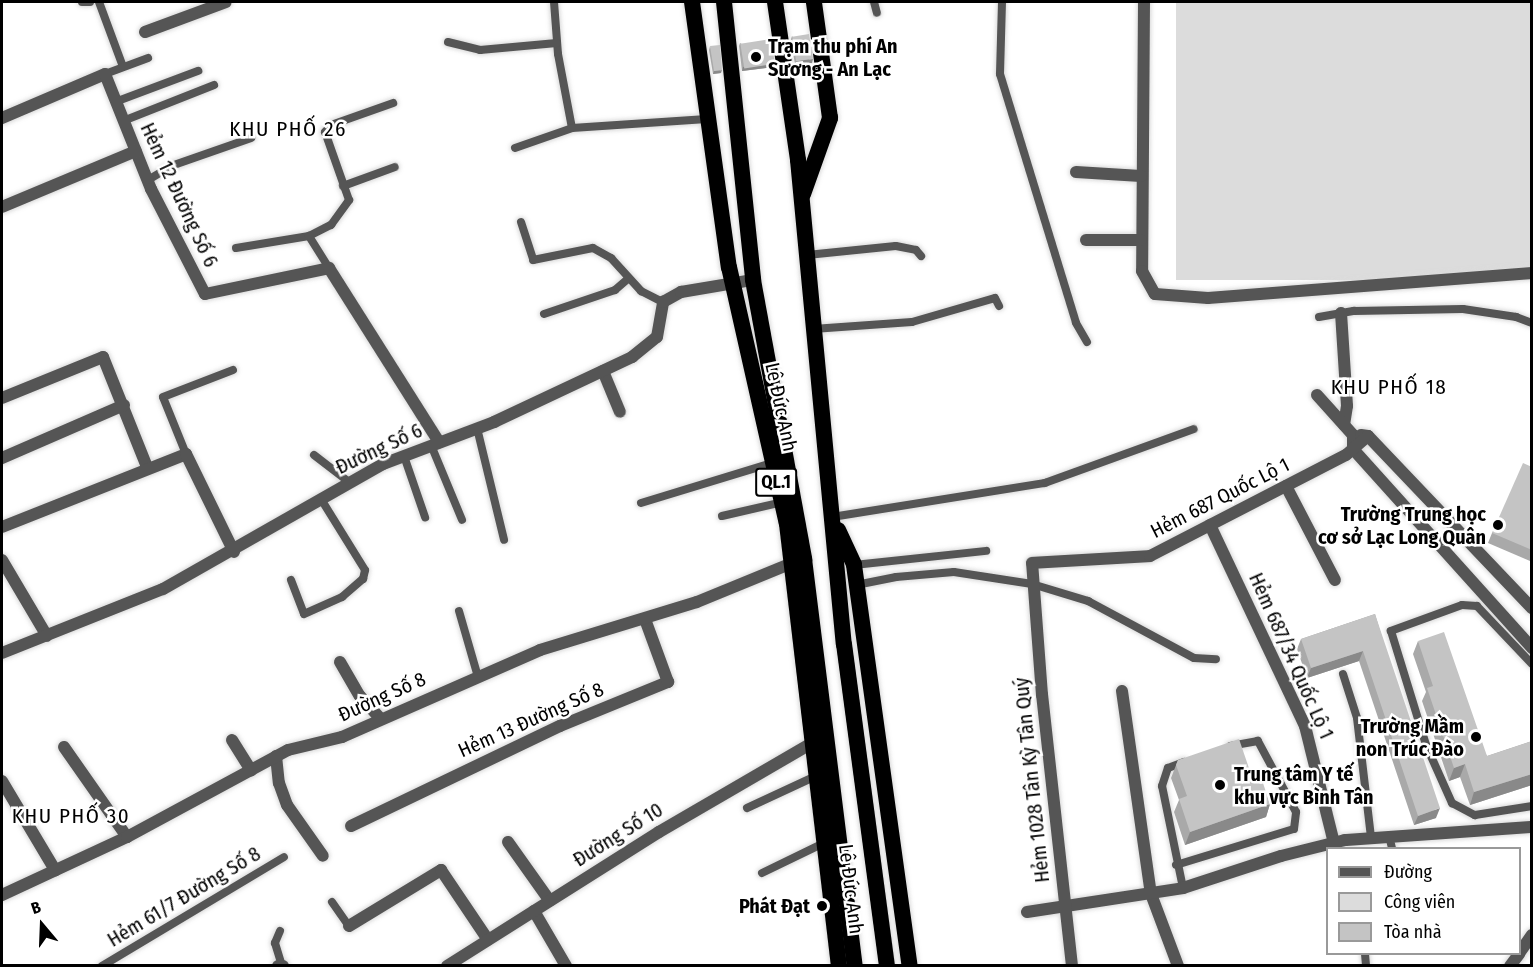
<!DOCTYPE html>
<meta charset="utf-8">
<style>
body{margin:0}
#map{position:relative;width:1533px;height:967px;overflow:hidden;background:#fff;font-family:"Fira Sans Condensed",sans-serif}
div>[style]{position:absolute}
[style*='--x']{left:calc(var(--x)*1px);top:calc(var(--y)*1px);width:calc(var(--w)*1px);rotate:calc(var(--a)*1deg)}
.green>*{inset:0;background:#dcdcdc;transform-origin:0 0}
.roads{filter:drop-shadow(0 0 2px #dbdbdb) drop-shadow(0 0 2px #dbdbdb)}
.service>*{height:8px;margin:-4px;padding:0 4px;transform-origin:4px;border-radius:4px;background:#555}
.minor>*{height:12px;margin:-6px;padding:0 6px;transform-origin:6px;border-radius:6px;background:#555}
.trunk>*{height:16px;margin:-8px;padding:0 8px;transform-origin:8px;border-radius:8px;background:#000}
.wall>*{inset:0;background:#a9a9a9}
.shaded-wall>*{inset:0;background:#898989}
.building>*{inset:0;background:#c4c4c4;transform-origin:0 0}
.dots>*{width:16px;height:16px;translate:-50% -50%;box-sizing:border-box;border:3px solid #fff;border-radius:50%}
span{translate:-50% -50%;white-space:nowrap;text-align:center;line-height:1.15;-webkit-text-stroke:5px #fff;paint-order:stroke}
.shield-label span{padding:2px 4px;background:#fff;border:2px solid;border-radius:4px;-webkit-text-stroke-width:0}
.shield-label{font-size:18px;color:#000;font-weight:700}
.poi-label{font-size:20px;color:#000;font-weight:700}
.left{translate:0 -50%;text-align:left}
.right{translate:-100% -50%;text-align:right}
.street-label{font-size:20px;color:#000}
.neighbourhood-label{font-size:21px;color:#000;letter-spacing:1.5px}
.frame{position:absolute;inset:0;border:3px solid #000;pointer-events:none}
.legend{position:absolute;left:1326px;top:847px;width:195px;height:108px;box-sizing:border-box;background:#fff;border:2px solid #999;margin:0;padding:8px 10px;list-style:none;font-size:18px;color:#000}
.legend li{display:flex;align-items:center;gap:12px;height:30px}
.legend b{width:30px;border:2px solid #999}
.north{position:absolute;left:12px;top:895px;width:60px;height:60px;-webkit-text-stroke:4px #fff;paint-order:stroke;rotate:341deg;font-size:16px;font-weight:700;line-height:24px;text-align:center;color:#000}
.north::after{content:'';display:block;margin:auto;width:21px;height:27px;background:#000;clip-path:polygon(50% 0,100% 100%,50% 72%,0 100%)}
</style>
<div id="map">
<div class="green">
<i style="left:1176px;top:2px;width:355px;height:278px"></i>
</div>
<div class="roads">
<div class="service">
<i style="--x:82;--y:2;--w:8;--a:0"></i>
<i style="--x:99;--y:2;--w:69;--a:69.7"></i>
<i style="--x:554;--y:2;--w:52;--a:85.6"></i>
<i style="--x:558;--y:54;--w:75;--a:79.3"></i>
<i style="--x:572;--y:128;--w:135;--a:-3.8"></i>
<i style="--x:874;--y:2;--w:11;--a:75"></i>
<i style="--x:1002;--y:2;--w:72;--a:91.6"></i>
<i style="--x:1000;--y:74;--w:260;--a:73"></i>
<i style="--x:1076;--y:323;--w:22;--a:60"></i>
<i style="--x:448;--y:42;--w:33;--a:14"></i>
<i style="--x:480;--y:50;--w:77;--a:-5.2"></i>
<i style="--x:105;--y:74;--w:46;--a:-20.4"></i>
<i style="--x:115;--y:102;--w:89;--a:-20.5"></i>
<i style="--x:123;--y:121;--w:98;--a:-21.6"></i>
<i style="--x:515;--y:148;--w:60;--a:-19.3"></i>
<i style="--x:148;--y:180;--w:27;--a:-31"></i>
<i style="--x:171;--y:166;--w:85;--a:-19.3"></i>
<i style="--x:343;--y:186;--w:55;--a:-20.1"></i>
<i style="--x:521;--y:222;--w:40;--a:72"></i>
<i style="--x:533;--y:260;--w:61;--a:-11.3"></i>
<i style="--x:593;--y:248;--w:21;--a:29"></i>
<i style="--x:611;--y:258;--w:45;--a:47.7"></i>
<i style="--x:641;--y:291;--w:25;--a:27"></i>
<i style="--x:236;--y:248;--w:74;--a:-9.3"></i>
<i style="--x:807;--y:255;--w:89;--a:-5.8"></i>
<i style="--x:896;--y:246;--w:20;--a:11"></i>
<i style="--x:916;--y:250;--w:8;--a:50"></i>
<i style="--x:329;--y:268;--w:38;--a:-122"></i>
<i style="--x:309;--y:236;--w:25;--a:-27"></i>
<i style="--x:331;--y:225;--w:31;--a:-54"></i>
<i style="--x:349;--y:200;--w:72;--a:-109.4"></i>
<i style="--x:325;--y:132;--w:9;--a:-49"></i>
<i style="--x:331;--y:125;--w:66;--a:-19.5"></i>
<i style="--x:544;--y:314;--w:75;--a:-18.7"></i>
<i style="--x:615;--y:290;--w:18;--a:-41"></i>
<i style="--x:1319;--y:317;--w:36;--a:-10"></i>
<i style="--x:1354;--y:311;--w:109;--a:-1.1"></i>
<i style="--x:1463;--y:309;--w:54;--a:8.6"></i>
<i style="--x:1516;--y:317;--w:17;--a:21"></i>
<i style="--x:813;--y:329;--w:99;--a:-4"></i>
<i style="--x:912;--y:322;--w:86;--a:-16.1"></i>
<i style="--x:995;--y:298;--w:9;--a:63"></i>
<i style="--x:477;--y:428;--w:115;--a:76.4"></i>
<i style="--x:431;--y:445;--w:81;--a:67.5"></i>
<i style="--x:186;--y:454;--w:61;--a:-112"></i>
<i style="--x:163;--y:397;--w:75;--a:-21.1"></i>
<i style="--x:314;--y:455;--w:44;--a:37.6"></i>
<i style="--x:404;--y:456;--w:65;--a:71"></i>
<i style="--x:641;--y:503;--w:140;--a:-17"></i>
<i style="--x:722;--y:516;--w:63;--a:-12.9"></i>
<i style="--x:832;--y:517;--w:216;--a:-9.1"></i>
<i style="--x:1045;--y:483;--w:158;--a:-19.9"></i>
<i style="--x:854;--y:565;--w:133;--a:-6.1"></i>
<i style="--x:291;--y:580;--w:36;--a:69"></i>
<i style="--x:304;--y:614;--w:42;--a:-24.1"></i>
<i style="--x:342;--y:597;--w:28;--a:-41"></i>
<i style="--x:363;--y:579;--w:9;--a:-77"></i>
<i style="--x:365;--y:570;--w:84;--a:-121.8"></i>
<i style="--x:856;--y:585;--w:41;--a:-11.3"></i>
<i style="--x:896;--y:577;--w:58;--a:-4.9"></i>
<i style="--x:954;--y:572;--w:79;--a:8.7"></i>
<i style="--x:1032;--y:584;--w:59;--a:16.9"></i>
<i style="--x:1088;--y:601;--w:120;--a:28.3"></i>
<i style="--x:1194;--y:658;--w:22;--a:3"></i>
<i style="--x:459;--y:611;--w:69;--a:73.9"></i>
<i style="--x:1532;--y:664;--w:80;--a:-133.5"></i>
<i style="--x:1477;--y:606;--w:15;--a:-176"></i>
<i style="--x:1462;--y:605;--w:76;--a:159.9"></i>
<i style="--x:1391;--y:631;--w:119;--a:72.9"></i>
<i style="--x:1426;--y:745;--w:64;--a:65.9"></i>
<i style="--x:1452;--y:803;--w:26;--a:28"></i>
<i style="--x:1475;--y:815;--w:58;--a:-9"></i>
<i style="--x:1343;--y:674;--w:46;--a:72.3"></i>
<i style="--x:1357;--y:718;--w:121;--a:83.3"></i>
<i style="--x:747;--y:808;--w:76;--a:-24.9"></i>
<i style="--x:1389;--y:836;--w:12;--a:76"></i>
<i style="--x:1176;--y:865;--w:123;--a:-17"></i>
<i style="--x:1294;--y:829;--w:17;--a:-83"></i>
<i style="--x:1296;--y:812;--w:81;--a:-118.2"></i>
<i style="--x:1258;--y:741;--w:28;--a:170"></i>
<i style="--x:762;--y:873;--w:69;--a:-25.8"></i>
<i style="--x:1183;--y:888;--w:104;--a:-101.6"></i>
<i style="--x:1162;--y:786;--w:19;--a:-72"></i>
<i style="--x:1168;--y:768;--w:17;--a:-21"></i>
<i style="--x:332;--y:902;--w:29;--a:55"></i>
<i style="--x:280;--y:931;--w:13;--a:113"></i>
<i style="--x:275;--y:943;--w:21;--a:73"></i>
<i style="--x:1365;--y:954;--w:12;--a:85"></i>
<i style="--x:102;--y:966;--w:212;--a:-30.9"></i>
</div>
<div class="minor">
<i style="--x:1144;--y:2;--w:269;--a:90.4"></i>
<i style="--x:1142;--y:271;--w:26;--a:61"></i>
<i style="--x:1155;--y:294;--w:53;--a:4.3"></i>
<i style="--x:1208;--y:298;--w:325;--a:-4.4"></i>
<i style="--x:145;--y:32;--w:86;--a:-20.3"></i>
<i style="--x:2;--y:118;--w:112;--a:-23.1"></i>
<i style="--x:105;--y:74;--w:124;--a:68.2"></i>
<i style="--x:151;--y:189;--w:118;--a:62.8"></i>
<i style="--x:205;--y:294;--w:127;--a:-11.8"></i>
<i style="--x:329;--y:268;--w:206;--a:57.7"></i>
<i style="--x:1076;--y:172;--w:65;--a:3.5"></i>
<i style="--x:2;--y:207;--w:145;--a:-22.7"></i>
<i style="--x:1086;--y:240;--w:55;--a:0"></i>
<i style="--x:1341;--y:313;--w:93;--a:86.3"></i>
<i style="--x:1347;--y:406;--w:19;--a:99"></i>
<i style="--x:603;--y:371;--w:44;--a:67.5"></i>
<i style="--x:1317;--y:395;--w:54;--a:48"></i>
<i style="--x:1353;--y:435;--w:14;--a:90"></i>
<i style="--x:1353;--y:449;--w:268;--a:48"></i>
<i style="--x:2;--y:398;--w:109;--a:-22.1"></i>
<i style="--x:103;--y:357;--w:118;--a:68.2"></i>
<i style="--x:1361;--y:435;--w:7;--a:8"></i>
<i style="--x:1368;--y:436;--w:238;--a:46.4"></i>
<i style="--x:2;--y:458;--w:133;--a:-23.5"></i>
<i style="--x:1286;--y:486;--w:106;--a:62.5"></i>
<i style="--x:1210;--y:525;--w:222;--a:64.7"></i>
<i style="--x:1305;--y:726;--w:121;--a:76.1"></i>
<i style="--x:2;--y:527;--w:198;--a:-21.6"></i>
<i style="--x:186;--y:454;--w:109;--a:63.9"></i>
<i style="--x:2;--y:560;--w:88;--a:59.4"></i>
<i style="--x:2;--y:653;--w:173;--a:-21.7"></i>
<i style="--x:163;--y:589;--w:253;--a:-29.6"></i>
<i style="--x:383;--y:464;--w:119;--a:-20.7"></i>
<i style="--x:494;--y:422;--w:153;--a:-25.2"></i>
<i style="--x:632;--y:357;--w:32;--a:-39"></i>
<i style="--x:657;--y:337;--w:36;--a:-80"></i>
<i style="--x:663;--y:302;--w:21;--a:-29"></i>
<i style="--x:681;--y:292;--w:73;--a:-9.5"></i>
<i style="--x:340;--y:662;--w:39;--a:60"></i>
<i style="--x:360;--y:696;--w:31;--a:48"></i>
<i style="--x:1122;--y:691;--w:205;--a:81.9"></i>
<i style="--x:1151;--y:894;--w:77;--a:69.4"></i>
<i style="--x:232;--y:740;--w:36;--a:58"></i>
<i style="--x:64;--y:747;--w:110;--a:55"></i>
<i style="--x:276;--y:756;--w:27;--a:84"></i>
<i style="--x:279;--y:783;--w:23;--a:70"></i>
<i style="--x:287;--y:805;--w:62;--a:54.8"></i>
<i style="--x:2;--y:781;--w:104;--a:59.2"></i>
<i style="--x:351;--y:826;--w:232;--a:-25.6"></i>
<i style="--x:560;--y:726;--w:117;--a:-22.2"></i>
<i style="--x:668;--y:682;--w:67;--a:-110.1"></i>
<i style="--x:508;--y:842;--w:72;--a:54.6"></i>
<i style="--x:2;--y:895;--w:138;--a:-24.9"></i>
<i style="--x:127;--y:837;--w:183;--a:-28.4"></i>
<i style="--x:288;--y:750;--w:56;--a:-13.5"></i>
<i style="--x:342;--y:737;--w:216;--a:-23.7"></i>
<i style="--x:540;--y:650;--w:164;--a:-17"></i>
<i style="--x:697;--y:602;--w:108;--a:-22.3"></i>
<i style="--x:534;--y:911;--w:64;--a:59.8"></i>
<i style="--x:1027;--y:912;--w:158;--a:-8.7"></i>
<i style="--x:1183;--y:888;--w:103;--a:-18.1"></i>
<i style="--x:1281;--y:856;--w:66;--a:-14"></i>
<i style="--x:1345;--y:840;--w:187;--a:-4"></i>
<i style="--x:349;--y:926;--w:108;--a:-31.3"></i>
<i style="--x:441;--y:870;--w:84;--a:56.1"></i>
<i style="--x:1520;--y:952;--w:21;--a:-55"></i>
<i style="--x:278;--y:966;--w:5;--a:0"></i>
<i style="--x:447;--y:966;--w:251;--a:-32.3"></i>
<i style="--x:659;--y:832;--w:177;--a:-30.2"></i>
<i style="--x:1072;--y:966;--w:273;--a:-96.3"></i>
<i style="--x:1042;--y:695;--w:132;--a:-94.3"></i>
<i style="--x:1032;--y:563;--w:118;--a:-3.4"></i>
<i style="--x:1150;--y:556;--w:220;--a:-27.3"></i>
<i style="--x:1346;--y:455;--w:29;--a:-41"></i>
<i style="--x:1510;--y:966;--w:15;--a:-53"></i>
</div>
<div class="trunk">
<i style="--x:692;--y:2;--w:268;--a:82.1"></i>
<i style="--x:729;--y:267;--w:263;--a:77.3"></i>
<i style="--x:787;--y:524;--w:445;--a:83.3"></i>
<i style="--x:724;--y:2;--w:280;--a:84"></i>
<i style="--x:753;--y:280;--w:284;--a:79.6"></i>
<i style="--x:804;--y:559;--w:410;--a:82.9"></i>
<i style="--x:775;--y:2;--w:160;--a:81.7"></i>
<i style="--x:798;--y:160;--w:486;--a:84.6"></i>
<i style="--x:844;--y:644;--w:325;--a:82.4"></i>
<i style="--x:803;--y:194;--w:81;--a:-70.4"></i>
<i style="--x:830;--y:118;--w:117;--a:-97.9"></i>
<i style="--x:838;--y:530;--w:38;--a:65"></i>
<i style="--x:854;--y:565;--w:405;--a:82.1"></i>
</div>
</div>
<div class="wall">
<i style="clip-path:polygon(792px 36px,812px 63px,795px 65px,791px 39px)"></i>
<i style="clip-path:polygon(740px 43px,775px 64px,774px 67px,742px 71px,739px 46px)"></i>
<i style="clip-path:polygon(710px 46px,721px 73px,713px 74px,709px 50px)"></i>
<i style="clip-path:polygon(1532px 467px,1532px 558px,1530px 561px,1488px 543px,1492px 533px)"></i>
<i style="clip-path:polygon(1375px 614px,1436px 818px,1414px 825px,1359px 661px,1307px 678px,1297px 649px,1301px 639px)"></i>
<i style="clip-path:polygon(1418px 641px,1487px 756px,1532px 741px,1532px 785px,1470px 805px,1460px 777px,1449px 781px,1422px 701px,1426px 692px,1413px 654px)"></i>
<i style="clip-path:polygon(1178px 760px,1251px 774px,1270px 804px,1266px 817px,1185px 845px,1174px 812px,1179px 800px,1171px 778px)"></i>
</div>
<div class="shaded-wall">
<i style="clip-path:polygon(813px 59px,812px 63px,795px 65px,796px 61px)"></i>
<i style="clip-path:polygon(775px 64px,774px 67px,742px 71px,743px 67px)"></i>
<i style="clip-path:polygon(722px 70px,721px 73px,713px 74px,714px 71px)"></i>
<i style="clip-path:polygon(1363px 651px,1359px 661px,1307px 678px,1311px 668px)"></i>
<i style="clip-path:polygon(1465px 764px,1460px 777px,1449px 781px,1454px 768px)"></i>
<i style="clip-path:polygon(1532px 774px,1532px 785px,1470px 805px,1474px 792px)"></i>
<i style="clip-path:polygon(1270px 804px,1266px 817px,1185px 845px,1190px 832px)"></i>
<i style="clip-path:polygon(1440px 808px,1436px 818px,1414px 825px,1418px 816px)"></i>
</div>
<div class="building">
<i style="left:809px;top:34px;width:25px;height:17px;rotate:81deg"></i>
<i style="left:771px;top:39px;width:25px;height:31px;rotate:81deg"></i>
<i style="clip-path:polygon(720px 45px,722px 70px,714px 71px,710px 46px)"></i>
<i style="clip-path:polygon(1523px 463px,1532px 467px,1532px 550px,1492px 533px)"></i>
<i style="clip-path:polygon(1375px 614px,1440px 808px,1418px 816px,1363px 651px,1311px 668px,1301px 639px)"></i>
<i style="clip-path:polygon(1444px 632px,1487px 756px,1532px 741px,1532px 774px,1474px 792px,1465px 764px,1454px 768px,1427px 688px,1433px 686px,1418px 641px)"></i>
<i style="clip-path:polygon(1239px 739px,1251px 774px,1259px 771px,1270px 804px,1190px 832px,1179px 799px,1187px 796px,1176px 765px,1178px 760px)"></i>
</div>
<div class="dots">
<i style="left:756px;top:57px;background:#000"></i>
<i style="left:1498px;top:525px;background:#000"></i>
<i style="left:1476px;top:737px;background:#000"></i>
<i style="left:1220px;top:785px;background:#000"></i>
<i style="left:822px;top:906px;background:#000"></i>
</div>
<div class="shield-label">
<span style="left:776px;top:482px">QL.1</span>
</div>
<div class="poi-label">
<span class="left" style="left:768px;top:58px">Trạm thu phí An<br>Sương - An Lạc</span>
<span class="right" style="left:1486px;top:526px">Trường Trung học<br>cơ sở Lạc Long Quân</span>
<span class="right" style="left:1464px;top:738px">Trường Mầm<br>non Trúc Đào</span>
<span class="left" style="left:1234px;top:786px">Trung tâm Y tế<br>khu vực Bình Tân</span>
<span class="right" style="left:810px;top:906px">Phát Đạt</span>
</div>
<div class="street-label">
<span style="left:179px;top:195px;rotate:65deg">Hẻm 12 Đường Số 6</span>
<span style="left:781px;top:407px;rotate:78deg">Lê Đức Anh</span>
<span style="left:379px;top:449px;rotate:-25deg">Đường Số 6</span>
<span style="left:1220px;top:498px;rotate:-27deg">Hẻm 687 Quốc Lộ 1</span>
<span style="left:1291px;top:656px;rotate:66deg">Hẻm 687/34 Quốc Lộ 1</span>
<span style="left:382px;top:697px;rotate:-24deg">Đường Số 8</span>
<span style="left:531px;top:720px;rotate:-24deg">Hẻm 13 Đường Số 8</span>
<span style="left:1032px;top:780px;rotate:-96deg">Hẻm 1028 Tân Kỳ Tân Quý</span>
<span style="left:618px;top:835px;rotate:-32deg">Đường Số 10</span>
<span style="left:851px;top:889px;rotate:83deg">Lê Đức Anh</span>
<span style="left:184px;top:897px;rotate:-31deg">Hẻm 61/7 Đường Số 8</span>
</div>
<div class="neighbourhood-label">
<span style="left:288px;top:129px">KHU PHỐ 26</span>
<span style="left:1389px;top:387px">KHU PHỐ 18</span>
<span style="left:71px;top:816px">KHU PHỐ 30</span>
</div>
<div class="frame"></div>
<ul class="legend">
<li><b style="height:8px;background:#555"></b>Đường</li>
<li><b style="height:16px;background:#dcdcdc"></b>Công viên</li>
<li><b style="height:16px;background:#c4c4c4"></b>Tòa nhà</li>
</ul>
<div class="north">B</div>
</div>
